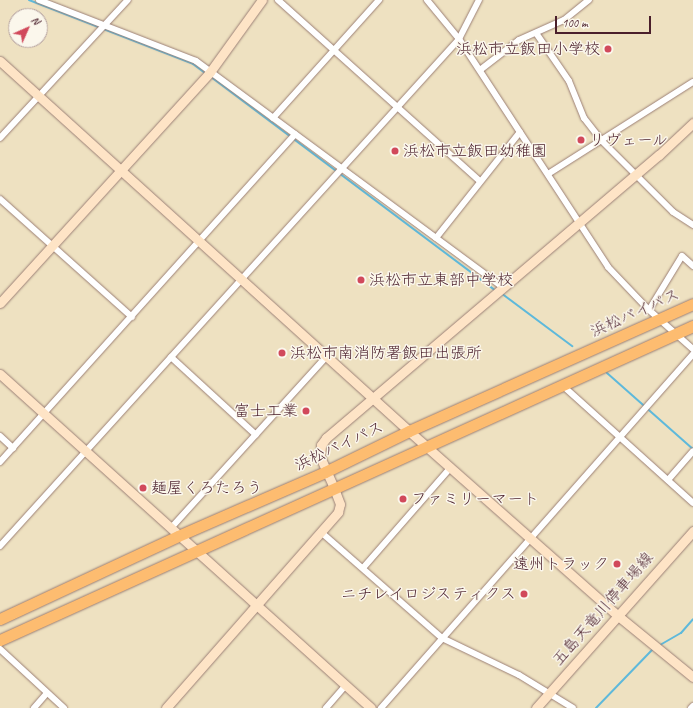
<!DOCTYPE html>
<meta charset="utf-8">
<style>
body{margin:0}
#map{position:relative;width:693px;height:708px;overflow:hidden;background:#eee1c1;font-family:Caveat,"Klee One",sans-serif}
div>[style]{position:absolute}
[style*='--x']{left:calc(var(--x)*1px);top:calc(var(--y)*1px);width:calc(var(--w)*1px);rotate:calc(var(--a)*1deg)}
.stream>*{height:2px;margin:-1px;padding:0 1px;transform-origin:1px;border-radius:1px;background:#5eb9db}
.roads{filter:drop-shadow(0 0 1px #9c8076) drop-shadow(0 0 1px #9c8076)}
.street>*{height:6px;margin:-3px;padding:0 3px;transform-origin:3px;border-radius:3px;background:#fff}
.secondary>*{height:9px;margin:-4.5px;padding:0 4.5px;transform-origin:4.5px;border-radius:4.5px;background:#fee4c6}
.highway>*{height:11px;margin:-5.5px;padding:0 5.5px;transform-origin:5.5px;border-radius:5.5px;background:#fdbc70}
.dots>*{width:11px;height:11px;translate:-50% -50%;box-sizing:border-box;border:2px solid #fbf7ec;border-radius:50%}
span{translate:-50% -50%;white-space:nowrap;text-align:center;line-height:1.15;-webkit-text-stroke:3px #fbf7ec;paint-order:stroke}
.poi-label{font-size:16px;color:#4a1f2b}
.right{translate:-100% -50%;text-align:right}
.left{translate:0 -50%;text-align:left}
.street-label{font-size:16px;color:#4a1f2b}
.north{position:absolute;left:8px;top:8px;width:40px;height:40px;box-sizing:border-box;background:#fbf7ec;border:1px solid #b4a19f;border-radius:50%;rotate:45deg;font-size:11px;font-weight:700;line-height:16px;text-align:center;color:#4a1f2b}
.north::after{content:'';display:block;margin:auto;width:14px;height:18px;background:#d1495b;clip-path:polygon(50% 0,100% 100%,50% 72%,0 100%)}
.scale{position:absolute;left:555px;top:16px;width:96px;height:18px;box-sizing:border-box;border:2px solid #4a1f2b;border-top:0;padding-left:5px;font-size:12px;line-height:14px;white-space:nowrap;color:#4a1f2b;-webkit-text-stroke:3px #fbf7ec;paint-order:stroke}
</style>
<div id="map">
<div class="stream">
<i style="--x:29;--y:0;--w:176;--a:21.3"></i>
<i style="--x:193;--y:64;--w:15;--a:37"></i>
<i style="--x:211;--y:77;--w:355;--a:36.9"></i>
<i style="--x:501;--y:293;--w:89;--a:36.7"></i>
<i style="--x:607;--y:373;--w:115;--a:41.5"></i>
<i style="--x:660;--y:645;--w:24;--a:-30"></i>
<i style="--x:681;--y:633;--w:18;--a:-49"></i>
<i style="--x:596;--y:708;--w:83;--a:-46"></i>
</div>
<div class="roads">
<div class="street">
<i style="--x:39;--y:0;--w:168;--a:21.2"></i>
<i style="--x:196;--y:61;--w:381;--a:36.4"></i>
<i style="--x:278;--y:0;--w:271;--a:41.9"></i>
<i style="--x:427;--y:0;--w:50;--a:50.6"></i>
<i style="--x:459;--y:39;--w:272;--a:56.8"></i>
<i style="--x:608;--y:267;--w:59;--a:46.4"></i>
<i style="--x:649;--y:310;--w:59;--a:41.6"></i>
<i style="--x:536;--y:33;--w:58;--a:55.5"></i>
<i style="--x:569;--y:81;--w:40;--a:68"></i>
<i style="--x:584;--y:118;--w:29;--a:52"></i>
<i style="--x:602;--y:141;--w:100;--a:45"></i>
<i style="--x:673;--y:212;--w:24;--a:33"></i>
<i style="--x:480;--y:70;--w:49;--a:-37.6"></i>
<i style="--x:519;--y:40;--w:49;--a:-24"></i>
<i style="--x:564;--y:20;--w:32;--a:-39"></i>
<i style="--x:273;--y:118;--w:159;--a:-48.1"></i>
<i style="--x:0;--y:138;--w:188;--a:-47.2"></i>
<i style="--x:548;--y:174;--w:172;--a:-32.4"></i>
<i style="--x:0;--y:199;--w:177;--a:41.8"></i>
<i style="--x:436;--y:238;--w:135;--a:-51.6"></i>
<i style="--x:649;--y:310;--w:63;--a:-58.6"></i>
<i style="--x:682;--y:256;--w:15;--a:42"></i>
<i style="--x:171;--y:357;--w:115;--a:42.5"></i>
<i style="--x:562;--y:385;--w:176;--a:42"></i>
<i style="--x:0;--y:436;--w:18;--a:43"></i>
<i style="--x:0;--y:462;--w:441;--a:-48"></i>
<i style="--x:668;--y:480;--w:38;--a:-49"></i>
<i style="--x:171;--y:528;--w:232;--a:-47.8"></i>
<i style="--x:322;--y:533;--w:159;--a:41.2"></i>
<i style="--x:442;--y:638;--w:85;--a:25.7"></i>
<i style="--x:519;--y:675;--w:63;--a:31.4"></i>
<i style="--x:0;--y:546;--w:684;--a:-47.84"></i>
<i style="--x:459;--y:39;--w:44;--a:-62.9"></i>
<i style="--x:363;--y:568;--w:134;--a:-48.9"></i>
<i style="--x:0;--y:649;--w:87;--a:42.7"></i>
<i style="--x:34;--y:708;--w:20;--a:-49"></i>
<i style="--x:326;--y:708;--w:30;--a:-49"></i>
<i style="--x:381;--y:708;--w:472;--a:-48.6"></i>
<i style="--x:691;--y:708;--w:3;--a:-45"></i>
</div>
<div class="secondary">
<i style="--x:0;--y:61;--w:552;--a:42.13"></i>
<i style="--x:409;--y:431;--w:278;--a:41.5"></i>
<i style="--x:617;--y:615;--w:98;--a:39.2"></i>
<i style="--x:0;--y:303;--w:312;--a:-47.7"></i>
<i style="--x:210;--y:72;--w:89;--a:-54.2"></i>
<i style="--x:0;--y:374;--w:499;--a:42"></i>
<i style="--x:166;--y:708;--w:261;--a:-48.7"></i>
<i style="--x:338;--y:512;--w:8;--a:-76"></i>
<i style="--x:340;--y:504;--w:17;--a:-111"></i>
<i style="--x:334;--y:488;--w:34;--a:-114"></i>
<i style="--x:320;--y:457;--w:12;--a:-85"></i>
<i style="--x:321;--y:445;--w:9;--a:-54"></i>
<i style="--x:326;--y:438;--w:437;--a:-40.4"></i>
<i style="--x:659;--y:155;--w:47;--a:-43.3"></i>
<i style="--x:536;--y:708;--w:237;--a:-48.4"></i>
</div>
<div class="highway">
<i style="--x:0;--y:619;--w:196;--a:-25"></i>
<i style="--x:178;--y:536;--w:160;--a:-23.5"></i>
<i style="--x:325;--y:472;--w:93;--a:-26"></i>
<i style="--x:409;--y:431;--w:311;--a:-24.1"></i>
<i style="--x:0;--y:640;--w:761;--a:-24.38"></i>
</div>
</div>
<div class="dots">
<i style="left:608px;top:49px;background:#d1495b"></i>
<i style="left:581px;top:140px;background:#d1495b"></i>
<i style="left:395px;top:151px;background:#d1495b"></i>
<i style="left:361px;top:280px;background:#d1495b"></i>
<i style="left:282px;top:353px;background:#d1495b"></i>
<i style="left:306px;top:411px;background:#d1495b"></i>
<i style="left:143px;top:488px;background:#d1495b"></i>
<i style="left:403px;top:499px;background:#d1495b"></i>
<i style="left:617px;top:564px;background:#d1495b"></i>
<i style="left:524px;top:594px;background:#d1495b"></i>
</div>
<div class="poi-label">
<span class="right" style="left:600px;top:49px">浜松市立飯田小学校</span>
<span class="left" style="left:589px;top:140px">リヴェール</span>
<span class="left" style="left:403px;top:151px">浜松市立飯田幼稚園</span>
<span class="left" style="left:369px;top:280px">浜松市立東部中学校</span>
<span class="left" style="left:290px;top:353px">浜松市南消防署飯田出張所</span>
<span class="right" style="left:298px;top:411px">富士工業</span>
<span class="left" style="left:151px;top:488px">麺屋くろたろう</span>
<span class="left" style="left:411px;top:499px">ファミリーマート</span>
<span class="right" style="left:609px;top:564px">遠州トラック</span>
<span class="right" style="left:516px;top:594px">ニチレイロジスティクス</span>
</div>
<div class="street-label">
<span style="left:635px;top:313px;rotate:-24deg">浜松バイパス</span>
<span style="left:339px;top:446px;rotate:-25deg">浜松バイパス</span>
<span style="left:603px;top:609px;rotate:-49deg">五島天竜川停車場線</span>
</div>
<div class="north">N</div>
<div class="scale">100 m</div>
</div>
